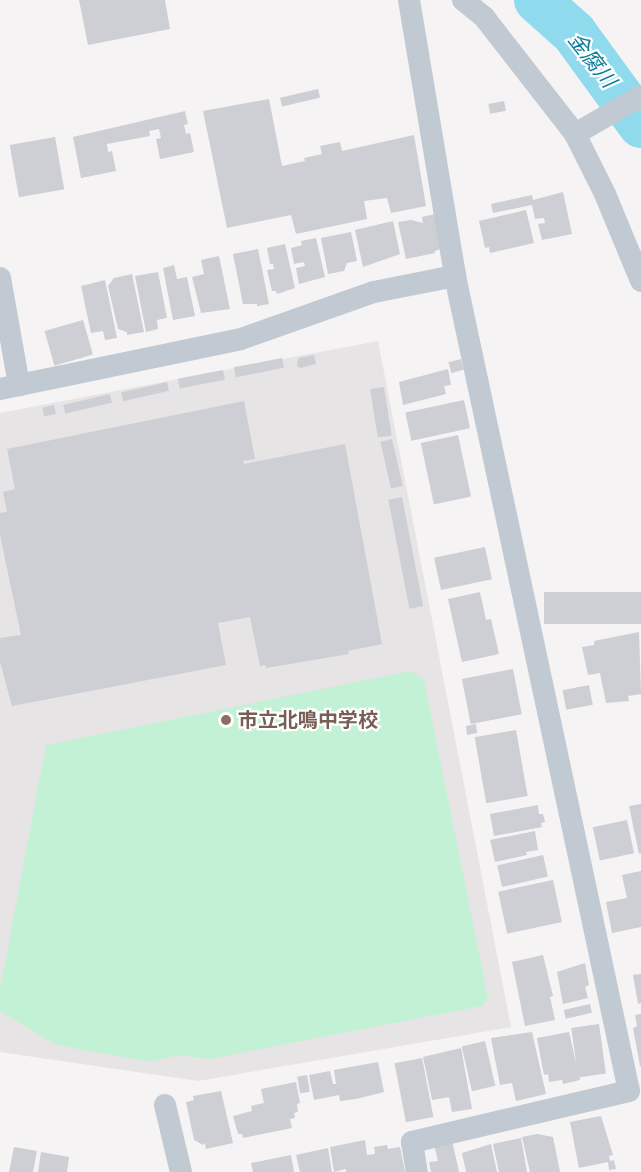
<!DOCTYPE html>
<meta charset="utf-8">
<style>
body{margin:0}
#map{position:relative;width:641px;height:1172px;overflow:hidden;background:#f5f3f3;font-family:"Roboto Condensed","Noto Sans JP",sans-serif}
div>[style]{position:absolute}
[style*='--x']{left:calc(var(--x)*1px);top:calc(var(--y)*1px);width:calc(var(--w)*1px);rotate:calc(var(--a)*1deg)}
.education>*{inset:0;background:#e6e4e5}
.green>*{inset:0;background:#c3f1d5}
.river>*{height:46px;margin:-23px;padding:0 23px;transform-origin:23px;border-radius:23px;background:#90daee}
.building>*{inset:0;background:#cdcfd5;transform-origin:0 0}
.minor>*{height:22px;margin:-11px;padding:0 11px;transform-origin:11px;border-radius:11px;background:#c1cad2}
.dots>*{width:16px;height:16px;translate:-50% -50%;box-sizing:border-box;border:3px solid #fff;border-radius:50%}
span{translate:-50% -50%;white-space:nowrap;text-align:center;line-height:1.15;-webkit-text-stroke:4.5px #fff;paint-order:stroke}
.education-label{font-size:20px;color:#785e54;font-weight:700}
.left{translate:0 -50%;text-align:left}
.water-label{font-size:21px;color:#0c7c9b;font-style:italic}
</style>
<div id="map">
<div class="education">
<i style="clip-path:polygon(378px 341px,511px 1027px,198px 1081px,0 1052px,0 413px)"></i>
</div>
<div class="green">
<i style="clip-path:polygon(411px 671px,424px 680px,488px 998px,482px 1006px,209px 1059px,178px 1055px,151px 1062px,56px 1045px,0 1011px,0 989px,46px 745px)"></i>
</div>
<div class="river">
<i style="--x:537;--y:0;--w:50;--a:41.7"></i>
<i style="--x:574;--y:33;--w:114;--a:53.9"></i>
</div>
<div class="building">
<i style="clip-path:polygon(79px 0,165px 0,170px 29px,88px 45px)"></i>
<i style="left:318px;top:89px;width:9px;height:39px;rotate:77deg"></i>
<i style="clip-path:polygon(269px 99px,282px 166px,305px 161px,304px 158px,322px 154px,320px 146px,340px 142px,342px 151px,414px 135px,426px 206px,391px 213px,387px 198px,364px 201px,367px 219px,296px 234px,291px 215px,227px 228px,203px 111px)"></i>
<i style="left:504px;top:101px;width:10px;height:16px;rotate:79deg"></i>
<i style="clip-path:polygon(185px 111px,188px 124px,184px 125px,186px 134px,190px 133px,194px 152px,160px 159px,156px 139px,161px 138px,159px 129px,149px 131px,150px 136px,107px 144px,108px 152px,112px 151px,116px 171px,81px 178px,73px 137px)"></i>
<i style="left:55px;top:137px;width:53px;height:46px;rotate:80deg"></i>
<i style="clip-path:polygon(563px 192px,572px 234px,542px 240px,538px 224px,545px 223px,544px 218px,535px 219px,532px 205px,493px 213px,491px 204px,532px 195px,533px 200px)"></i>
<i style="clip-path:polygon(526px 210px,534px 243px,490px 253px,489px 247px,485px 248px,479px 221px)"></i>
<i style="clip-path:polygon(435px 214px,443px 248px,435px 251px,435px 253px,406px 259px,398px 222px,411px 220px,423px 223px,422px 217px)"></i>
<i style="clip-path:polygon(393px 221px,400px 254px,363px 267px,355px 230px)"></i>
<i style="clip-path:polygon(351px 232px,357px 261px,347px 263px,344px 271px,328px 274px,321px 238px)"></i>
<i style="clip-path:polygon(316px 238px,325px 277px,299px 284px,296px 268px,305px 266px,304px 262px,294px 264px,291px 248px,302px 245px,301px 241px)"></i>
<i style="clip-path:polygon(285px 244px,295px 288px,277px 294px,276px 291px,272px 291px,267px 270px,274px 269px,273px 264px,270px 264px,267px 248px)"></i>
<i style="clip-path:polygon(258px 249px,269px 304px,257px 306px,257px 304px,243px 304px,233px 254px)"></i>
<i style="clip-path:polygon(219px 256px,230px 309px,201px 313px,192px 277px,204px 274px,201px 260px)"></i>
<i style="clip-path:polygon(174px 265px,177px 279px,187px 277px,195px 316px,173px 320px,163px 268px)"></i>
<i style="clip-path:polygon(158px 272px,167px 318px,157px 320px,158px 329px,146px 332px,135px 276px)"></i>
<i style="clip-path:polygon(132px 274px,144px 332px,127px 335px,127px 332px,118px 329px,108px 286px,114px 278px)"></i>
<i style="clip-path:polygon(105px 280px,117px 338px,105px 340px,103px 331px,91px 333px,81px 286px)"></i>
<i style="left:83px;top:320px;width:36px;height:40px;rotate:74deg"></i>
<i style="clip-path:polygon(314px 355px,316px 364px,300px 368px,297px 366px,298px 358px)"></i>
<i style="left:282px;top:358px;width:10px;height:49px;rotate:79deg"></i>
<i style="left:461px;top:359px;width:11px;height:13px;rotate:75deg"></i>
<i style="clip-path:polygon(448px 369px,451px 385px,444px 386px,446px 394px,403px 405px,399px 382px)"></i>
<i style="left:223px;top:370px;width:10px;height:46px;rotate:79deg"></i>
<i style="left:167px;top:382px;width:9px;height:47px;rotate:77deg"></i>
<i style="left:384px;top:387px;width:49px;height:14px;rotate:81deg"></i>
<i style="left:110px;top:394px;width:9px;height:48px;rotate:77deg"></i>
<i style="left:464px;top:400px;width:29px;height:60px;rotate:78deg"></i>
<i style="clip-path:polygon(244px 401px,255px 459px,243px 461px,244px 464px,345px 444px,382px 644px,348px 651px,349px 654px,266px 668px,265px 665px,260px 666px,250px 617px,218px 623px,226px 665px,12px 706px,0 662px,0 638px,21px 635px,0 535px,0 513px,7px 512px,3px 492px,15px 489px,7px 449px)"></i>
<i style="left:54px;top:405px;width:9px;height:12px;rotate:77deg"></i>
<i style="left:458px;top:435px;width:63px;height:38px;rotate:78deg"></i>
<i style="left:392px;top:439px;width:48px;height:12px;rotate:77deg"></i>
<i style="left:402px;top:497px;width:111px;height:14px;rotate:79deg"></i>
<i style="left:485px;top:547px;width:33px;height:52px;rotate:78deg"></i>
<i style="clip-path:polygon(480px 592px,486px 620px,491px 619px,499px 654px,462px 662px,448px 599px)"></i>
<i style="left:641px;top:592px;width:32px;height:97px;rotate:90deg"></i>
<i style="clip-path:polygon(639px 632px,641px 694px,628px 696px,629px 701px,606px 703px,600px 673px,588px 675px,582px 647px,594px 645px,594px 641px)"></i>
<i style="left:513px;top:669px;width:46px;height:52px;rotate:79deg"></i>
<i style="left:589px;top:685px;width:20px;height:27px;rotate:79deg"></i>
<i style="clip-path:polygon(476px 724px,477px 733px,467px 735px,466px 726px)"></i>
<i style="left:516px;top:730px;width:67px;height:42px;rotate:80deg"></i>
<i style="clip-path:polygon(641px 804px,641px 853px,639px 854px,629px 806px)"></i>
<i style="clip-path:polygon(538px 805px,539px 814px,543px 814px,545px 822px,541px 823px,542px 827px,494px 836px,490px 814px)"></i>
<i style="left:627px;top:820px;width:34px;height:35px;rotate:78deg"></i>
<i style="clip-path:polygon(535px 831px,538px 850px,526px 852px,527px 855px,495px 862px,490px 840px)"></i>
<i style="left:543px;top:855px;width:22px;height:47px;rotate:77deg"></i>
<i style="clip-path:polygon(641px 871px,641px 927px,612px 933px,606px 902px,627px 898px,622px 875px)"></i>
<i style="left:553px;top:880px;width:43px;height:56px;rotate:78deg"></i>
<i style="clip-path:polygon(543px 955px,553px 996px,550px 997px,555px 1020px,525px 1026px,512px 962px)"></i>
<i style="clip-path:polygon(585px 963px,589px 985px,585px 987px,588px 998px,563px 1004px,557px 972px)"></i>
<i style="clip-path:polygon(641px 974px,641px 1003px,638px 1004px,633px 975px)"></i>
<i style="left:590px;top:1004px;width:9px;height:27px;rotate:77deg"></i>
<i style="clip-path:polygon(641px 1014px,641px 1066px,640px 1066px,633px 1028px,637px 1026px,635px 1015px)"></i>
<i style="left:599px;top:1024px;width:50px;height:28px;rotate:82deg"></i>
<i style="clip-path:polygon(532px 1032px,546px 1094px,516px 1101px,512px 1083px,500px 1085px,491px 1038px)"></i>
<i style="clip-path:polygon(569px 1032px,580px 1080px,563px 1084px,562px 1080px,549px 1082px,548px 1074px,544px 1075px,537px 1038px)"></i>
<i style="left:485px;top:1041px;width:46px;height:24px;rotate:77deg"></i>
<i style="clip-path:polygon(461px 1048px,472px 1109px,452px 1112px,449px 1097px,432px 1100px,423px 1057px)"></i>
<i style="left:422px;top:1058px;width:60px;height:28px;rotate:79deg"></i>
<i style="clip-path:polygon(378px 1062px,384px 1092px,356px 1099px,340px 1101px,339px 1095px,314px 1100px,309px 1075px,330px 1071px,333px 1084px,336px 1084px,334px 1070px)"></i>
<i style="left:307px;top:1075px;width:17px;height:10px;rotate:80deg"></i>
<i style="clip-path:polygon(296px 1082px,300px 1103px,297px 1104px,298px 1112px,294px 1113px,295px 1118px,290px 1119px,292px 1128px,243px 1138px,242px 1134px,238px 1134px,233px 1116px,252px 1111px,251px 1106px,264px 1103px,261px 1089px)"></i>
<i style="clip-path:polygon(221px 1091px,233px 1143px,206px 1149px,205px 1143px,203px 1145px,194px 1140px,186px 1102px,194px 1100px,193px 1096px)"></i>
<i style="clip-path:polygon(601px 1116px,613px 1155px,609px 1156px,610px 1161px,614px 1160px,616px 1169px,609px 1170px,608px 1162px,579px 1168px,570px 1122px)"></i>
<i style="clip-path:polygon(537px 1134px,553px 1137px,560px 1172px,530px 1172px,522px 1137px)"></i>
<i style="clip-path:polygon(521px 1138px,527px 1172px,499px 1172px,493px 1144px)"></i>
<i style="clip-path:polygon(365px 1140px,367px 1155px,375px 1154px,374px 1147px,387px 1145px,388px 1149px,400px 1147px,405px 1172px,346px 1172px,346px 1169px,334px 1172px,330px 1147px)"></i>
<i style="clip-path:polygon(452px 1140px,459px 1172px,431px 1172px,429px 1162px,438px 1161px,434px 1144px)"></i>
<i style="clip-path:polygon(491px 1144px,497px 1172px,466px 1172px,462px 1153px)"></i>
<i style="clip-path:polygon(14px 1147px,37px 1151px,33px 1172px,9px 1172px)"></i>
<i style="clip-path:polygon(328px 1148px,332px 1172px,300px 1172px,296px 1155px)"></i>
<i style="clip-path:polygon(41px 1152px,69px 1157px,67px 1172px,38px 1172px)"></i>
<i style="clip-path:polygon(291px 1155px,294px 1172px,253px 1172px,251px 1163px)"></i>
</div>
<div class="minor">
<i style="--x:409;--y:0;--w:280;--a:80.5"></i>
<i style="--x:455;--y:276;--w:833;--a:77.95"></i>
<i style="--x:629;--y:1091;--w:223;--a:166.8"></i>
<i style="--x:412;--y:1142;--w:30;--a:81"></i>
<i style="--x:463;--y:0;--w:27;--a:39"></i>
<i style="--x:484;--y:17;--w:148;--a:52.1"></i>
<i style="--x:575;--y:134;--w:67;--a:63.4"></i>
<i style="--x:605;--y:194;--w:94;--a:67.5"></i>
<i style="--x:575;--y:134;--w:76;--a:-29.9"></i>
<i style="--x:0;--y:278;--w:109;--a:79.9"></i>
<i style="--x:0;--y:389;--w:246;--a:-11.7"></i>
<i style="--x:241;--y:339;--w:141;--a:-19.5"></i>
<i style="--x:374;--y:292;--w:83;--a:-11.2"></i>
<i style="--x:165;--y:1105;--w:69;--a:76.6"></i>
</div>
<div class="dots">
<i style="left:226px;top:720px;background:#8d6e63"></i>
</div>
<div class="education-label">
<span class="left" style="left:238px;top:720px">市立北鳴中学校</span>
</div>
<div class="water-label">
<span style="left:592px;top:60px;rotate:52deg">金腐川</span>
</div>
</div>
